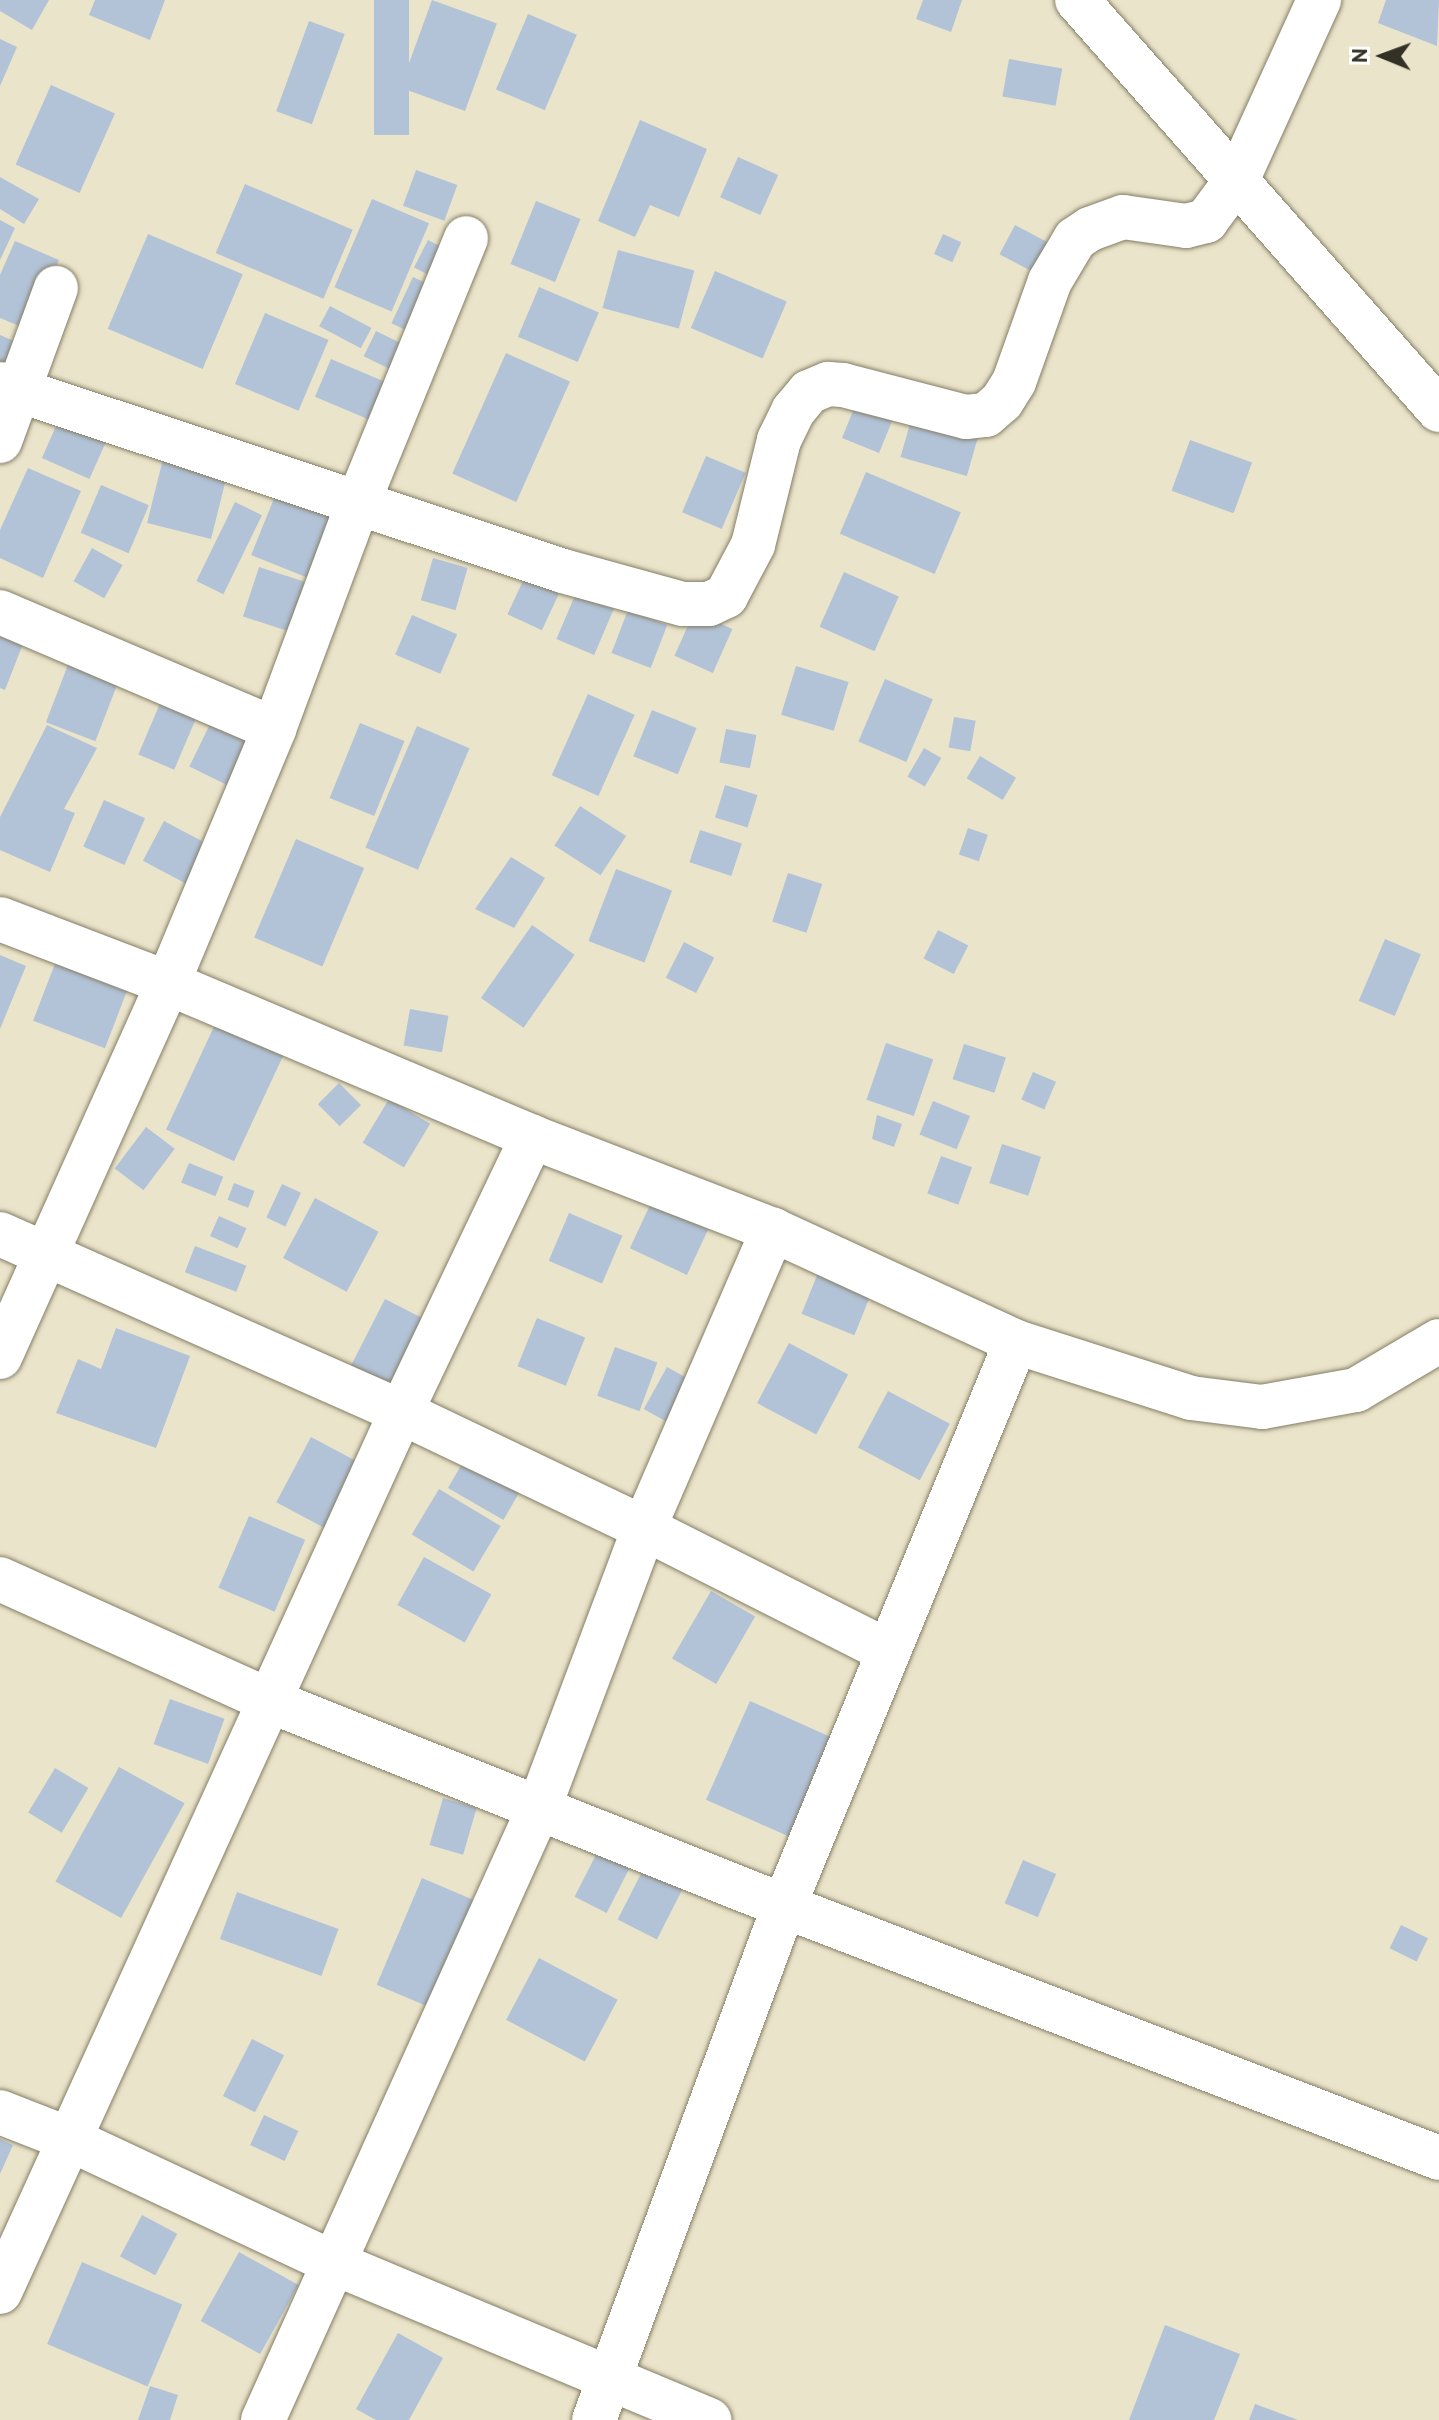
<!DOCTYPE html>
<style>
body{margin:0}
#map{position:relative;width:1439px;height:2420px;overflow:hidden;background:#eae4ca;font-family:"PT Sans",sans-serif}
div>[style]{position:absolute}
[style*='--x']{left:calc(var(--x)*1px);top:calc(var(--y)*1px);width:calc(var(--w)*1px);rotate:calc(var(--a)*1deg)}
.building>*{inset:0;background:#b2c3d8;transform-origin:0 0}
.roads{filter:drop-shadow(0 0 2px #847e66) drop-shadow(0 0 2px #847e66)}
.minor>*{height:44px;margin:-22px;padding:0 22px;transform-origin:22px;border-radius:22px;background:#fff}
span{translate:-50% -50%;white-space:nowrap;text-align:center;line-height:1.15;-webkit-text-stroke:8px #fff;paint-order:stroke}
.north{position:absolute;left:1343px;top:16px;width:80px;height:80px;-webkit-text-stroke:6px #fff;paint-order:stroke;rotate:271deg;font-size:22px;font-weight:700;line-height:32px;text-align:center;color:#333126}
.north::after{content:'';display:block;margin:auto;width:28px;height:36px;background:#333126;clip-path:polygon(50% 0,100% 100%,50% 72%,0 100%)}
</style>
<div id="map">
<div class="building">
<i style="clip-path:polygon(0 0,49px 0,32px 30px,0 11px)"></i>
<i style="clip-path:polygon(95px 0,165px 0,150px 40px,89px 15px)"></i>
<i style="left:374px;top:0;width:35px;height:135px"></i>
<i style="left:432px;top:0;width:69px;height:93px;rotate:20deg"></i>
<i style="clip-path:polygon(923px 0,962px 0,951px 32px,916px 19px)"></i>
<i style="clip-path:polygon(1386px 0,1439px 0,1437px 46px,1378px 23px)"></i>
<i style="left:528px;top:14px;width:53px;height:82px;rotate:23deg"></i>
<i style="left:309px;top:21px;width:38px;height:96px;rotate:20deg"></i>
<i style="clip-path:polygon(0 39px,17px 47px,0 86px)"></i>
<i style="left:1009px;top:59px;width:54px;height:38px;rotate:10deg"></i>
<i style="left:51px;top:85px;width:70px;height:87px;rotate:24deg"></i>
<i style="clip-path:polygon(640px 120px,707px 149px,679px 217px,650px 205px,635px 237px,598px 221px)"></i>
<i style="left:738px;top:157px;width:44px;height:44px;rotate:24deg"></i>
<i style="left:416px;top:170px;width:44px;height:38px;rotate:20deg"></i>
<i style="clip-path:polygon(0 177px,39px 199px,24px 224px,0 209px)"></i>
<i style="left:245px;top:184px;width:117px;height:75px;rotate:23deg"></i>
<i style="left:372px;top:199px;width:62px;height:96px;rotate:23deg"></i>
<i style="left:536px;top:201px;width:48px;height:68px;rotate:22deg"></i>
<i style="clip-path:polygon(0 220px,15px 228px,0 260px)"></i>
<i style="left:1015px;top:225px;width:47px;height:33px;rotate:28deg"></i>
<i style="left:148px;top:234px;width:103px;height:103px;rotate:23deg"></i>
<i style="left:943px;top:234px;width:20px;height:22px;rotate:24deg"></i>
<i style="left:428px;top:240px;width:33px;height:31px;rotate:27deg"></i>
<i style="clip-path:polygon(15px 241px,59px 260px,29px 330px,0 318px,0 275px)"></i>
<i style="left:618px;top:250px;width:79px;height:60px;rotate:15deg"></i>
<i style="left:715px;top:271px;width:78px;height:62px;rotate:23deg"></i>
<i style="left:413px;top:277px;width:29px;height:51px;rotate:25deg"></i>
<i style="left:539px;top:287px;width:65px;height:54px;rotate:23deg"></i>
<i style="left:330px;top:306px;width:47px;height:23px;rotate:28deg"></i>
<i style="left:265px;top:313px;width:69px;height:77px;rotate:23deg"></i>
<i style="left:376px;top:331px;width:37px;height:28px;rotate:26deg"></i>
<i style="clip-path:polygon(0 335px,33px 349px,0 373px)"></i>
<i style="left:506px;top:353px;width:70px;height:132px;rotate:24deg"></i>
<i style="left:331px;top:359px;width:63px;height:41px;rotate:23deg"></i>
<i style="left:857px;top:401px;width:40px;height:40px;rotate:22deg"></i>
<i style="left:914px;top:410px;width:69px;height:49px;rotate:16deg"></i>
<i style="left:61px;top:415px;width:52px;height:47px;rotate:24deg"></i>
<i style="left:1190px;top:440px;width:66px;height:54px;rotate:20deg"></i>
<i style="left:706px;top:456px;width:43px;height:61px;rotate:23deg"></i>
<i style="left:163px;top:459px;width:66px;height:66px;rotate:14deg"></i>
<i style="clip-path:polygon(28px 468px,81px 491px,43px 578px,0 558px,0 530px)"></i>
<i style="left:866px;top:472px;width:103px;height:67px;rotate:23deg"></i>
<i style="left:101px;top:485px;width:52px;height:52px;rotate:23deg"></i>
<i style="left:277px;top:491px;width:61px;height:69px;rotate:22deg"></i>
<i style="left:235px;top:502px;width:30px;height:88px;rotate:26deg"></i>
<i style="left:92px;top:548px;width:35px;height:38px;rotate:29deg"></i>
<i style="left:433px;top:558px;width:36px;height:44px;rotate:16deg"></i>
<i style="left:259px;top:567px;width:56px;height:52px;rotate:18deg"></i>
<i style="left:529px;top:568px;width:38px;height:51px;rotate:25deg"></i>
<i style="left:844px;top:572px;width:60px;height:60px;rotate:24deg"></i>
<i style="left:576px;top:593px;width:41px;height:50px;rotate:23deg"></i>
<i style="left:628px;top:610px;width:42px;height:46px;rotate:21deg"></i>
<i style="left:694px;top:612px;width:42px;height:48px;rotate:24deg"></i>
<i style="left:412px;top:615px;width:49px;height:43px;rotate:23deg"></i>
<i style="clip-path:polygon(0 625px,26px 636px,5px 690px,0 688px)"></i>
<i style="left:71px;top:657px;width:53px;height:70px;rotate:21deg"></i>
<i style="left:796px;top:666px;width:55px;height:51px;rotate:17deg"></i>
<i style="left:885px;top:679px;width:52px;height:68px;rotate:23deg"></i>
<i style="left:588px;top:694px;width:51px;height:89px;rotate:24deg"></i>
<i style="left:161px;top:701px;width:39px;height:58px;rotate:23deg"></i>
<i style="left:652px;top:710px;width:48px;height:50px;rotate:22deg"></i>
<i style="left:954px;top:717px;width:22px;height:31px;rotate:10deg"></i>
<i style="left:213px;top:718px;width:43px;height:54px;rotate:26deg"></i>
<i style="left:360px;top:723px;width:48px;height:81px;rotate:22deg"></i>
<i style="clip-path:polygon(47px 725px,97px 748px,64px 809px,75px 813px,50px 872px,0 850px,0 817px)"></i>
<i style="left:417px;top:726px;width:57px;height:132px;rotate:23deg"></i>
<i style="left:726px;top:729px;width:31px;height:34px;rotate:11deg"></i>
<i style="left:924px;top:748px;width:20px;height:33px;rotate:30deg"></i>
<i style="left:980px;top:756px;width:42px;height:26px;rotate:31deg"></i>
<i style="left:725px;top:785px;width:34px;height:34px;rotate:17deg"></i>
<i style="left:104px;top:800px;width:45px;height:51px;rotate:24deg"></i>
<i style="left:580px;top:806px;width:55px;height:47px;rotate:33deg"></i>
<i style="left:164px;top:821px;width:64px;height:45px;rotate:28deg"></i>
<i style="left:968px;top:828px;width:21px;height:28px;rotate:19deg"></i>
<i style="left:700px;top:830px;width:44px;height:34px;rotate:18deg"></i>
<i style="left:296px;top:839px;width:74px;height:107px;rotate:23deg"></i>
<i style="clip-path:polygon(511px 857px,545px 878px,514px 928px,475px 909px)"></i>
<i style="left:616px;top:869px;width:60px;height:77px;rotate:21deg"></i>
<i style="left:788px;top:873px;width:36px;height:51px;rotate:18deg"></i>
<i style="left:532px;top:925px;width:52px;height:89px;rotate:35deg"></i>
<i style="left:938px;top:930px;width:34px;height:32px;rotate:27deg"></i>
<i style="left:1385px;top:939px;width:39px;height:67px;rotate:23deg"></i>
<i style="left:684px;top:942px;width:34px;height:40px;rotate:27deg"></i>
<i style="clip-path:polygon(0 955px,26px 966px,0 1029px)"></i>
<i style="left:56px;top:961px;width:77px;height:64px;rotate:21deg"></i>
<i style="left:410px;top:1009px;width:39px;height:37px;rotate:10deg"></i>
<i style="left:218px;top:1018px;width:75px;height:123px;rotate:25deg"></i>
<i style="left:886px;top:1043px;width:50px;height:60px;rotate:19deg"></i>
<i style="left:964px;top:1044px;width:44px;height:37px;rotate:18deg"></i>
<i style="left:1033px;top:1072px;width:25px;height:30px;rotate:23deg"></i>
<i style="left:339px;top:1083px;width:31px;height:30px;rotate:45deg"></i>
<i style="left:389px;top:1099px;width:48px;height:51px;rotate:31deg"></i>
<i style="left:933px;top:1101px;width:40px;height:36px;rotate:22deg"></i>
<i style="clip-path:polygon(877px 1115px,902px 1124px,894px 1147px,872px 1139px)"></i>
<i style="left:146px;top:1127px;width:36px;height:52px;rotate:37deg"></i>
<i style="left:1002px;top:1144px;width:41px;height:41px;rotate:18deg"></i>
<i style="left:941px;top:1156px;width:33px;height:40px;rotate:20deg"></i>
<i style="left:189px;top:1163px;width:37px;height:21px;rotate:22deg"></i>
<i style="left:234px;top:1183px;width:22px;height:18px;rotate:21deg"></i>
<i style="left:282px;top:1184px;width:21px;height:37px;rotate:25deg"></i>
<i style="left:315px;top:1198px;width:72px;height:68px;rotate:28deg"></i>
<i style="left:651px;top:1203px;width:63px;height:50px;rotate:25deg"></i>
<i style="left:569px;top:1213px;width:58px;height:52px;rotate:23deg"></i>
<i style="left:219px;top:1216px;width:30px;height:22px;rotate:24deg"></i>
<i style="left:195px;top:1246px;width:55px;height:28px;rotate:21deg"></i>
<i style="left:818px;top:1273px;width:57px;height:44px;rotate:22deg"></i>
<i style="left:385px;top:1299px;width:56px;height:77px;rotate:27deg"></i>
<i style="left:537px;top:1318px;width:52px;height:52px;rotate:22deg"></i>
<i style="clip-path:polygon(116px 1328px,190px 1356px,156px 1448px,56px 1413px,78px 1359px,101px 1369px)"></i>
<i style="left:789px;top:1343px;width:67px;height:68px;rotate:28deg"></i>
<i style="left:615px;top:1347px;width:45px;height:52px;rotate:20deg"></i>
<i style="left:667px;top:1367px;width:37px;height:48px;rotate:29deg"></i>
<i style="left:888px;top:1391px;width:70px;height:64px;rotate:28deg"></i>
<i style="left:311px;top:1437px;width:67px;height:74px;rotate:28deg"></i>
<i style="left:467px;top:1455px;width:64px;height:38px;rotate:30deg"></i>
<i style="left:439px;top:1489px;width:72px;height:53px;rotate:31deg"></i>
<i style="left:249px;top:1516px;width:61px;height:78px;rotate:23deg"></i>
<i style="left:424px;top:1557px;width:77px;height:55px;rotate:29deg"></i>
<i style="left:711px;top:1591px;width:51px;height:78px;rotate:30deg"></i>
<i style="left:170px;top:1699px;width:58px;height:48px;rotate:20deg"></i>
<i style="left:750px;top:1701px;width:92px;height:108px;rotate:24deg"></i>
<i style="left:119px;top:1767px;width:75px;height:131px;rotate:29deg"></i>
<i style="left:55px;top:1768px;width:39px;height:52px;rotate:31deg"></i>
<i style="left:443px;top:1798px;width:35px;height:49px;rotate:16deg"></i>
<i style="left:605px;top:1837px;width:36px;height:67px;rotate:27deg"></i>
<i style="left:649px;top:1858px;width:44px;height:69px;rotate:27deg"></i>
<i style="left:1023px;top:1860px;width:36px;height:47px;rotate:23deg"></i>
<i style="left:422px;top:1878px;width:69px;height:116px;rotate:23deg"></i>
<i style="left:237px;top:1892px;width:108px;height:50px;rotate:20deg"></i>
<i style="left:1401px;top:1925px;width:30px;height:26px;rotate:26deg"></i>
<i style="left:539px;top:1958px;width:89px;height:70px;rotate:28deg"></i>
<i style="left:252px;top:2039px;width:36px;height:64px;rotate:27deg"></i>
<i style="left:264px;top:2115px;width:38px;height:33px;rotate:25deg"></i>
<i style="clip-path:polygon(0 2139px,13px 2145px,0 2174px)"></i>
<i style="left:142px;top:2215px;width:40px;height:47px;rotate:28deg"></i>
<i style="left:239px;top:2252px;width:68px;height:79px;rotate:29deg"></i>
<i style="left:82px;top:2262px;width:109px;height:89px;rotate:23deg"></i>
<i style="clip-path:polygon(1165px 2325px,1240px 2354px,1214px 2420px,1129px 2420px)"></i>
<i style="clip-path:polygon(398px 2333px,443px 2358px,409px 2420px,376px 2420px,356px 2409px)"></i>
<i style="clip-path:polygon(150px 2386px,178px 2395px,170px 2420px,138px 2420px)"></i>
<i style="clip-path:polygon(1255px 2404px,1298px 2420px,1249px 2420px)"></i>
</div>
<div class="roads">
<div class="minor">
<i style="--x:1077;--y:0;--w:547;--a:48.56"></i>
<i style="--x:0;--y:384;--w:593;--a:18.37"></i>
<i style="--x:563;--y:571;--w:124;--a:15.4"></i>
<i style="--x:683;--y:604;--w:26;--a:0"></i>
<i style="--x:709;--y:604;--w:19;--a:-25"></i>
<i style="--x:726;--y:596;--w:58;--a:-62.1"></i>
<i style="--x:753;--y:545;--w:108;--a:-76.1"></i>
<i style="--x:779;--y:440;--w:32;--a:-64"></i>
<i style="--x:793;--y:411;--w:25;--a:-50"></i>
<i style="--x:809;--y:392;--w:21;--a:-23"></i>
<i style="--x:828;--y:384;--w:15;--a:4"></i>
<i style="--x:843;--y:385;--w:127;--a:14.6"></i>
<i style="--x:966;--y:417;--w:20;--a:-6"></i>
<i style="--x:986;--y:415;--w:21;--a:-41"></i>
<i style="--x:1002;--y:401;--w:22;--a:-58"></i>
<i style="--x:1014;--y:382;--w:107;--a:-70.4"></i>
<i style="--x:1050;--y:281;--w:49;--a:-59.2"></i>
<i style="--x:1075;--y:239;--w:18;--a:-34"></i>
<i style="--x:1090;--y:229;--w:35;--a:-20"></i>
<i style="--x:1123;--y:217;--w:64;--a:8.1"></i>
<i style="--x:1186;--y:226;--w:21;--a:-14"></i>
<i style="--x:1206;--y:221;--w:54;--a:-53.3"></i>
<i style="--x:1238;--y:178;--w:196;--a:-65.5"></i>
<i style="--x:0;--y:441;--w:163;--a:-69.9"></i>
<i style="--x:0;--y:612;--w:298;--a:23.1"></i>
<i style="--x:0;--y:919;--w:180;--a:20.9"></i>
<i style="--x:168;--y:983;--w:395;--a:22.9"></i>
<i style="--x:532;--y:1137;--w:258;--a:21.1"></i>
<i style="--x:773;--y:1230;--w:268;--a:24.7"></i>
<i style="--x:1016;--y:1342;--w:184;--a:17.7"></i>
<i style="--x:1191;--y:1398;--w:72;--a:7.2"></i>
<i style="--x:1262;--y:1407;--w:96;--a:-10.3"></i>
<i style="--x:1356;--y:1390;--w:96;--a:-30.6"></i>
<i style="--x:0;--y:1234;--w:439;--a:23.9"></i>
<i style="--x:401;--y:1412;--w:269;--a:25.5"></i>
<i style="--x:644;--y:1528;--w:271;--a:26.8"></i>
<i style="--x:0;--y:1357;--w:410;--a:-65.8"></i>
<i style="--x:168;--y:983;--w:275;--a:-67.3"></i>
<i style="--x:274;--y:729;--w:241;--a:-69.6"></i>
<i style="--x:358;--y:503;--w:286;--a:-67.8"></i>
<i style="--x:0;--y:1579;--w:296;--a:24.3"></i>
<i style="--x:270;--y:1701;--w:553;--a:21.74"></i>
<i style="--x:784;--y:1906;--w:702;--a:21.04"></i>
<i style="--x:0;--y:2112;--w:74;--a:21.4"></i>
<i style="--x:69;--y:2139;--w:293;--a:25.1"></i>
<i style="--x:334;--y:2263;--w:407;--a:22.7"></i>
<i style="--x:0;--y:2292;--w:967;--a:-65.5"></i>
<i style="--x:401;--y:1412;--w:305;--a:-64.5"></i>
<i style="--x:263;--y:2420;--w:671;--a:-65.73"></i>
<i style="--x:539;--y:1808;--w:299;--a:-69.4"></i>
<i style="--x:644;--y:1528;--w:325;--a:-66.6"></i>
<i style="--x:594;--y:2420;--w:548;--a:-69.71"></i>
<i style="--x:784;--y:1906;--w:610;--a:-67.64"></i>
</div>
</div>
<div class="north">N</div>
</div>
